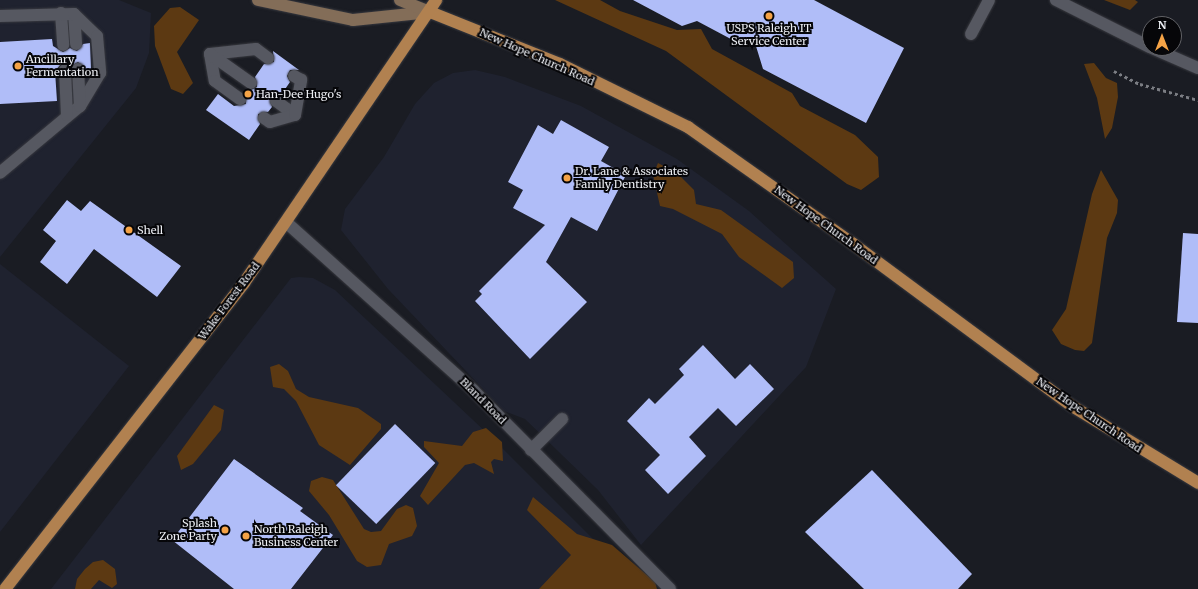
<!DOCTYPE html>
<style>
body{margin:0}
#map{position:relative;width:1198px;height:589px;overflow:hidden;background:#1a1c23;font-family:Merriweather,serif}
div>[style]{position:absolute}
[style*='--x']{left:calc(var(--x)*1px);top:calc(var(--y)*1px);width:calc(var(--w)*1px);rotate:calc(var(--a)*1deg)}
.built>*{inset:0;background:#1f222f}
.green>*{inset:0;background:#5c3912}
.building>*{inset:0;background:#b0bdf8;transform-origin:0 0}
.path>*{height:2.5px;margin-top:-1.25px;transform-origin:0;background:repeating-linear-gradient(90deg,#7b7d83 0 3px,transparent 0 6px)}
.roads{filter:drop-shadow(0 0 1px #38393f) drop-shadow(0 0 1px #38393f)}
.lane>*{height:12px;margin:-6px;padding:0 6px;transform-origin:6px;border-radius:6px;background:#565861}
.street>*{height:12px;margin:-6px;padding:0 6px;transform-origin:6px;border-radius:6px;background:#565861}
.secondary>*{height:12px;margin:-6px;padding:0 6px;transform-origin:6px;border-radius:6px;background:#836d58}
.primary>*{height:12px;margin:-6px;padding:0 6px;transform-origin:6px;border-radius:6px;background:#b18150}
.dots>*{width:11px;height:11px;translate:-50% -50%;box-sizing:border-box;border:2px solid #060609;border-radius:50%}
span{translate:-50% -50%;white-space:nowrap;text-align:center;line-height:1.15;-webkit-text-stroke:4px #060609;paint-order:stroke}
.poi-label{font-size:11px;color:#eceef3}
.left{translate:0 -50%;text-align:left}
.right{translate:-100% -50%;text-align:right}
.street-label{font-size:11px;color:#eceef3}
.north{position:absolute;left:1142px;top:16px;width:40px;height:40px;box-sizing:border-box;background:#060609;border:1px solid #626367;border-radius:50%;rotate:0deg;font-size:11px;font-weight:700;line-height:16px;text-align:center;color:#eceef3}
.north::after{content:'';display:block;margin:auto;width:14px;height:18px;background:#f5a346;clip-path:polygon(50% 0,100% 100%,50% 72%,0 100%)}
</style>
<div id="map">
<div class="built">
<i style="clip-path:polygon(0 0,119px 0,151px 13px,149px 53px,136px 88px,0 257px)"></i>
<i style="clip-path:polygon(475px 70px,505px 77px,581px 106px,677px 159px,749px 211px,836px 289px,806px 367px,641px 545px,598px 490px,525px 419px,504px 411px,388px 289px,341px 230px,345px 209px,384px 157px,415px 104px,434px 83px,453px 73px)"></i>
<i style="clip-path:polygon(0 264px,129px 366px,0 532px)"></i>
<i style="clip-path:polygon(299px 277px,313px 278px,335px 290px,489px 435px,612px 558px,576px 589px,51px 589px,291px 278px)"></i>
</div>
<div class="green">
<i style="clip-path:polygon(555px 0,600px 0,620px 11px,677px 30px,701px 29px,712px 49px,792px 93px,800px 106px,855px 135px,878px 157px,879px 177px,861px 190px,847px 184px,666px 51px)"></i>
<i style="clip-path:polygon(1104px 0,1135px 0,1138px 2px,1130px 10px)"></i>
<i style="clip-path:polygon(180px 7px,199px 20px,177px 52px,193px 83px,183px 94px,171px 89px,155px 46px,154px 26px,170px 8px)"></i>
<i style="clip-path:polygon(1094px 63px,1106px 78px,1117px 83px,1118px 97px,1112px 128px,1105px 139px,1097px 98px,1084px 64px)"></i>
<i style="clip-path:polygon(658px 163px,677px 173px,694px 190px,696px 204px,721px 210px,793px 262px,794px 278px,782px 288px,739px 257px,722px 234px,673px 209px,660px 206px,653px 175px)"></i>
<i style="clip-path:polygon(1101px 170px,1118px 200px,1117px 213px,1107px 238px,1092px 343px,1084px 351px,1075px 350px,1061px 344px,1052px 330px,1066px 309px,1092px 194px)"></i>
<i style="clip-path:polygon(279px 364px,288px 371px,296px 389px,309px 397px,358px 408px,381px 424px,381px 429px,350px 465px,319px 445px,296px 401px,284px 389px,273px 387px,270px 367px)"></i>
<i style="clip-path:polygon(214px 405px,224px 410px,221px 430px,193px 464px,181px 470px,177px 456px)"></i>
<i style="clip-path:polygon(486px 428px,502px 442px,503px 461px,494px 459px,491px 462px,494px 474px,474px 463px,465px 465px,428px 505px,420px 496px,439px 463px,424px 447px,424px 441px,462px 446px,473px 432px)"></i>
<i style="clip-path:polygon(322px 477px,333px 480px,364px 529px,371px 532px,381px 531px,397px 509px,406px 505px,413px 508px,417px 526px,412px 536px,389px 544px,381px 565px,367px 567px,357px 561px,329px 515px,309px 491px,311px 481px)"></i>
<i style="clip-path:polygon(533px 497px,577px 534px,612px 545px,655px 582px,657px 589px,539px 589px,571px 555px,527px 510px)"></i>
<i style="clip-path:polygon(103px 560px,115px 569px,117px 584px,112px 588px,99px 580px,91px 589px,75px 589px,77px 579px,85px 569px,93px 562px)"></i>
</div>
<div class="building">
<i style="clip-path:polygon(633px 0,814px 0,904px 48px,866px 123px,763px 69px,755px 43px,744px 46px,697px 21px,682px 26px)"></i>
<i style="clip-path:polygon(52px 39px,53px 46px,63px 52px,70px 48px,77px 51px,83px 44px,90px 43px,91px 69px,86px 69px,78px 62px,71px 66px,61px 64px,55px 71px,57px 101px,0 104px,0 42px)"></i>
<i style="clip-path:polygon(273px 51px,299px 70px,290px 70px,287px 76px,290px 82px,281px 95px,270px 97px,272px 107px,268px 112px,258px 114px,260px 124px,249px 140px,206px 110px,218px 94px,234px 106px,246px 104px,244px 93px,257px 87px,255px 77px,264px 64px,274px 62px)"></i>
<i style="clip-path:polygon(561px 120px,609px 147px,601px 161px,626px 175px,597px 231px,571px 217px,546px 262px,587px 302px,530px 359px,475px 301px,482px 294px,479px 291px,545px 225px,513px 208px,523px 190px,508px 182px,538px 125px,553px 134px)"></i>
<i style="clip-path:polygon(67px 200px,81px 211px,90px 201px,181px 266px,157px 297px,94px 249px,67px 284px,40px 262px,56px 241px,43px 230px)"></i>
<i style="clip-path:polygon(1183px 233px,1198px 234px,1198px 323px,1177px 322px)"></i>
<i style="clip-path:polygon(703px 345px,735px 379px,750px 364px,774px 389px,736px 426px,718px 408px,689px 437px,706px 456px,668px 494px,645px 470px,660px 455px,627px 421px,649px 398px,655px 404px,684px 375px,679px 369px)"></i>
<i style="left:395px;top:424px;width:56px;height:85px;rotate:44deg"></i>
<i style="clip-path:polygon(234px 459px,303px 508px,300px 511px,333px 535px,291px 589px,234px 589px,172px 540px)"></i>
<i style="clip-path:polygon(872px 470px,972px 574px,958px 589px,864px 589px,805px 532px)"></i>
</div>
<div class="path">
<i style="--x:1114;--y:71;--w:29;--a:27"></i>
<i style="--x:1140;--y:84;--w:60;--a:15.4"></i>
</div>
<div class="roads">
<div class="lane">
<i style="--x:61;--y:13;--w:32;--a:86"></i>
<i style="--x:74;--y:14;--w:30;--a:86"></i>
<i style="--x:0;--y:16;--w:74;--a:-1.5"></i>
<i style="--x:74;--y:14;--w:32;--a:44"></i>
<i style="--x:97;--y:36;--w:37;--a:85"></i>
<i style="--x:100;--y:73;--w:39;--a:121"></i>
<i style="--x:80;--y:106;--w:104;--a:140.1"></i>
<i style="--x:971;--y:34;--w:38;--a:-62"></i>
<i style="--x:210;--y:54;--w:46;--a:-6.2"></i>
<i style="--x:256;--y:49;--w:15;--a:37"></i>
<i style="--x:210;--y:54;--w:27;--a:80"></i>
<i style="--x:215;--y:81;--w:31;--a:36"></i>
<i style="--x:210;--y:54;--w:50;--a:35.3"></i>
<i style="--x:78;--y:69;--w:37;--a:87"></i>
<i style="--x:65;--y:70;--w:45;--a:87.5"></i>
<i style="--x:276;--y:101;--w:19;--a:36"></i>
<i style="--x:264;--y:118;--w:7;--a:34"></i>
<i style="--x:270;--y:122;--w:26;--a:-16"></i>
<i style="--x:295;--y:115;--w:36;--a:-80"></i>
<i style="--x:301;--y:80;--w:8;--a:-150"></i>
<i style="--x:531;--y:450;--w:44;--a:-45"></i>
</div>
<div class="street">
<i style="--x:1056;--y:0;--w:105;--a:26.6"></i>
<i style="--x:1152;--y:48;--w:50;--a:23.5"></i>
<i style="--x:287;--y:223;--w:250;--a:41.9"></i>
<i style="--x:473;--y:390;--w:280;--a:45.3"></i>
</div>
<div class="secondary">
<i style="--x:258;--y:0;--w:97;--a:11.9"></i>
<i style="--x:353;--y:20;--w:77;--a:-5.9"></i>
<i style="--x:400;--y:0;--w:29;--a:22"></i>
</div>
<div class="primary">
<i style="--x:430;--y:12;--w:140;--a:21.8"></i>
<i style="--x:560;--y:64;--w:143;--a:26.2"></i>
<i style="--x:688;--y:127;--w:202;--a:35.3"></i>
<i style="--x:853;--y:244;--w:272;--a:36.5"></i>
<i style="--x:1072;--y:406;--w:148;--a:31.4"></i>
<i style="--x:5;--y:589;--w:388;--a:-52"></i>
<i style="--x:244;--y:283;--w:342;--a:-55.8"></i>
</div>
</div>
<div class="dots">
<i style="left:769px;top:16px;background:#f5a346"></i>
<i style="left:18px;top:66px;background:#f5a346"></i>
<i style="left:248px;top:94px;background:#f5a346"></i>
<i style="left:567px;top:178px;background:#f5a346"></i>
<i style="left:129px;top:230px;background:#f5a346"></i>
<i style="left:225px;top:530px;background:#f5a346"></i>
<i style="left:246px;top:536px;background:#f5a346"></i>
</div>
<div class="poi-label">
<span style="left:769px;top:35px">USPS Raleigh IT<br>Service Center</span>
<span class="left" style="left:26px;top:66px">Ancillary<br>Fermentation</span>
<span class="left" style="left:256px;top:94px">Han-Dee Hugo's</span>
<span class="left" style="left:575px;top:178px">Dr. Lane &amp; Associates<br>Family Dentistry</span>
<span class="left" style="left:137px;top:230px">Shell</span>
<span class="right" style="left:217px;top:530px">Splash<br>Zone Party</span>
<span class="left" style="left:254px;top:536px">North Raleigh<br>Business Center</span>
</div>
<div class="street-label">
<span style="left:537px;top:57px;rotate:24deg">New Hope Church Road</span>
<span style="left:826px;top:225px;rotate:36deg">New Hope Church Road</span>
<span style="left:229px;top:301px;rotate:-53deg">Wake Forest Road</span>
<span style="left:483px;top:401px;rotate:45deg">Bland Road</span>
<span style="left:1089px;top:415px;rotate:34deg">New Hope Church Road</span>
</div>
<div class="north">N</div>
</div>
